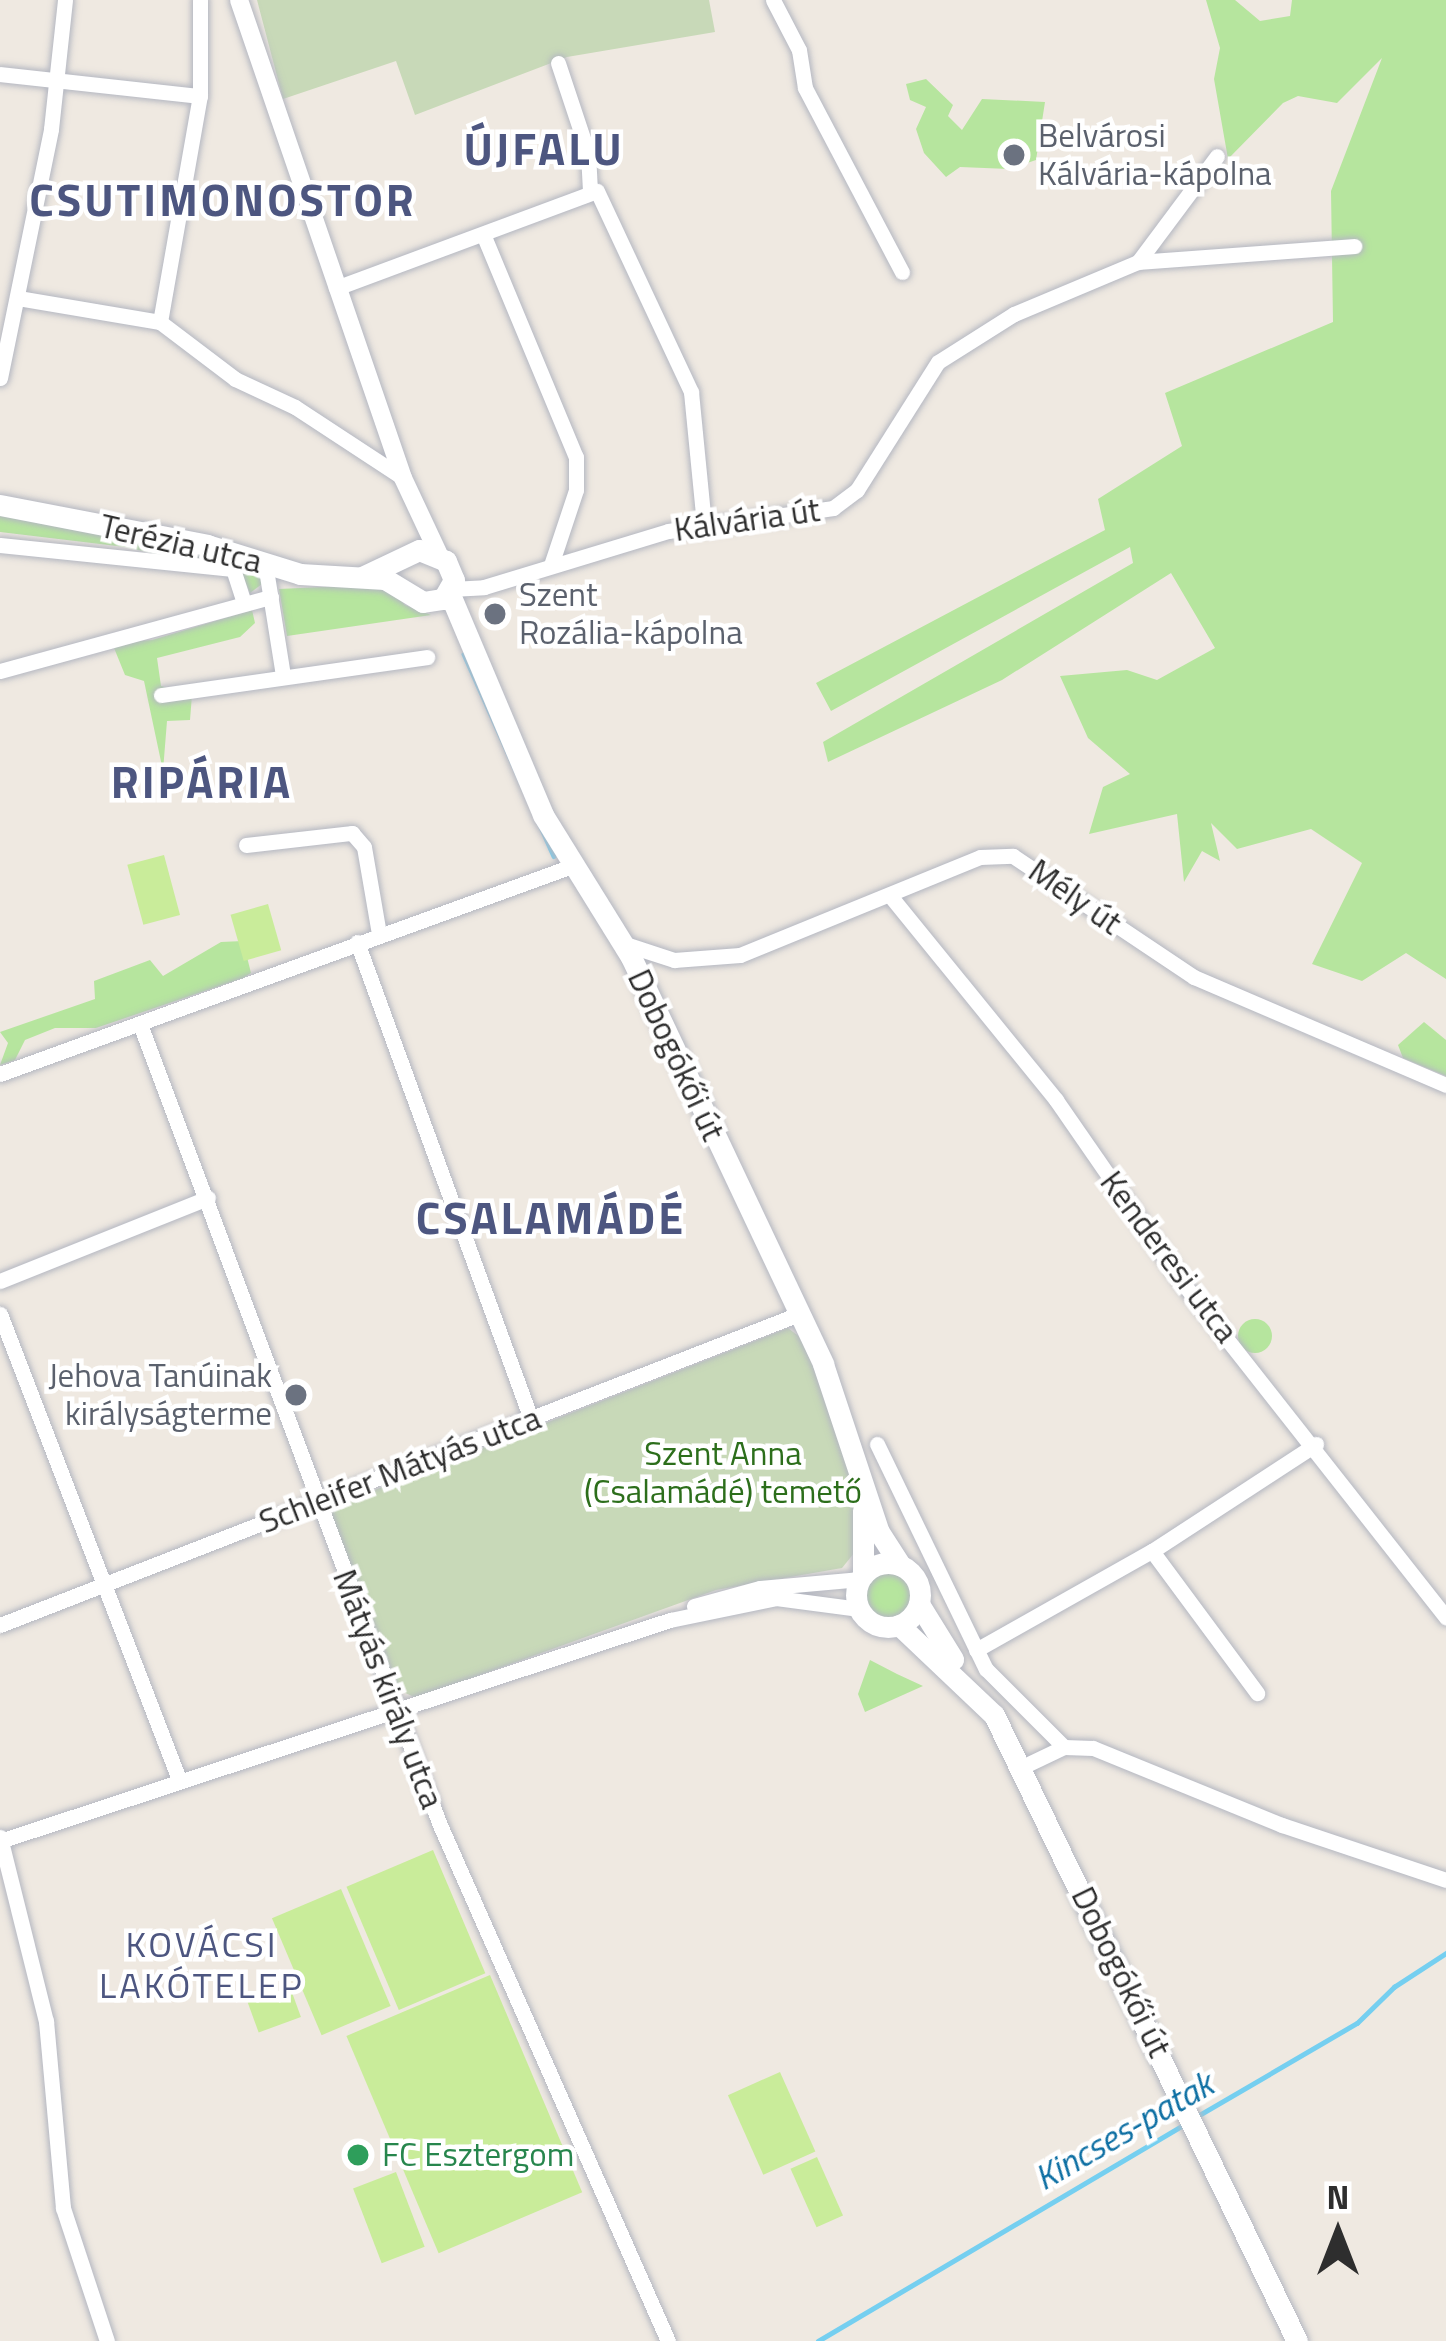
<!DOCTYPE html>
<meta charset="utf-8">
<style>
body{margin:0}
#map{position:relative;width:1446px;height:2341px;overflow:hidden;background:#efe9e1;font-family:"Titillium Web",sans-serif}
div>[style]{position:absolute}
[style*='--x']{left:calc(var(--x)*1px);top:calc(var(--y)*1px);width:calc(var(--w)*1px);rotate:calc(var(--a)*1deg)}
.green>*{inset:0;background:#b6e59e}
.round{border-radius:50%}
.cemetery>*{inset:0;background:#c8d9b8}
.pitch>*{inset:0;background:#c9ec9a;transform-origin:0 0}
.stream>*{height:4.5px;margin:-2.25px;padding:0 2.25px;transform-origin:2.25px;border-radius:2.25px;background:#75cff0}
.roads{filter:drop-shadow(0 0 3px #b4b7c1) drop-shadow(0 0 3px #b4b7c1)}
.minor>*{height:15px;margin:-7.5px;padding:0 7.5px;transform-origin:7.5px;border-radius:7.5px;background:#fff}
.tertiary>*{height:18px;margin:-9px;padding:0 9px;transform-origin:9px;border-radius:9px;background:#fff}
.secondary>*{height:21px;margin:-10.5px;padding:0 10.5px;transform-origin:10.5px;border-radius:10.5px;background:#fff}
.secondary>.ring{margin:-10.5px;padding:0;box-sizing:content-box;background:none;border:21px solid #fff;border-radius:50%}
.dots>*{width:33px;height:33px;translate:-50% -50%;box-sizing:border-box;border:6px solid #fff;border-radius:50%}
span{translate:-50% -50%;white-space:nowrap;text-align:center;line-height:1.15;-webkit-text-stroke:9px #fff;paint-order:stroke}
.worship-label{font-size:33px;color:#5b616d}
.left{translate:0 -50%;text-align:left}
.right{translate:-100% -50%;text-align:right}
.street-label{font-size:33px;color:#2e2e2e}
.park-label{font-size:33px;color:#2c6e1b}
.leisure-label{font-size:33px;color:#27864d}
.neighbourhood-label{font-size:36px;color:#4d5680;letter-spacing:3px}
.water-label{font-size:36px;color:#0d6fa3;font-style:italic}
.district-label{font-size:45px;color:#4d5680;font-weight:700;letter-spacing:3px}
.north{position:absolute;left:1278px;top:2173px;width:120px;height:120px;-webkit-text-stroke:9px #fff;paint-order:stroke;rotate:0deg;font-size:33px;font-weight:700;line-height:48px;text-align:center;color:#2e2e2e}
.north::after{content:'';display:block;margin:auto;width:42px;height:54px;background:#2e2e2e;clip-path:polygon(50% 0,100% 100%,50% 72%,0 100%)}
</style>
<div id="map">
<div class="green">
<i style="clip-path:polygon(1206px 0,1235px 0,1260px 21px,1290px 16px,1292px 0,1446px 0,1446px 979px,1406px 953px,1362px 981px,1312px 964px,1362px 863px,1311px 829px,1237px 849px,1211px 823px,1220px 861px,1202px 851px,1184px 882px,1177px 814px,1089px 834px,1103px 787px,1130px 774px,1088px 738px,1060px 676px,1127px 670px,1157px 680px,1215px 648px,1171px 573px,1002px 680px,828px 762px,823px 742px,1133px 563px,1130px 547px,831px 711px,816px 683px,1105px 530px,1098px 499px,1182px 446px,1165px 393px,1333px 322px,1331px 191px,1382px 58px,1337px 103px,1298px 96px,1283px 103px,1228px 159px,1214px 79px,1220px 48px)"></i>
<i style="clip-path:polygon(926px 79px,953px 105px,948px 116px,962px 130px,982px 99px,1045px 102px,1036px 160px,1009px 169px,960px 167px,946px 177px,924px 153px,916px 129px,926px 107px,910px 100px,906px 84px)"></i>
<i style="clip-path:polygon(0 512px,216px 552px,259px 567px,262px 584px,250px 593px,242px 574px,125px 547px,0 532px)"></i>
<i style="clip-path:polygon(386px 584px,405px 605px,431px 615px,287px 636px,279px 589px)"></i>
<i style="clip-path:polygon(252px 610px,255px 623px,240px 637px,157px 658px,161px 686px,192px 695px,190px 720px,167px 721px,163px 771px,144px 681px,125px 675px,112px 643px,152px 640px)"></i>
<i style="clip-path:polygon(243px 941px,251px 973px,243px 978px,96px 1028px,55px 1028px,25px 1040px,15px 1060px,0 1065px,8px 1043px,0 1032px,95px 999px,94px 981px,150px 960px,163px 976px,221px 942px)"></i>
<i style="clip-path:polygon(1424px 1022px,1446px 1040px,1446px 1076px,1403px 1058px,1398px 1045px)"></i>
<i class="round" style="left:1238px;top:1319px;width:34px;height:34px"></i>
<i class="round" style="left:862px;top:1570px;width:52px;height:52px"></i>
<i style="clip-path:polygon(870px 1660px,897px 1674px,923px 1686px,865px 1712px,858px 1694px)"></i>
</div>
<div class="cemetery">
<i style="clip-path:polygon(257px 0,709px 0,715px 32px,567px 57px,415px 115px,396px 61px,283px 99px)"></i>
<i style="clip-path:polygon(788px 1328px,801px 1338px,827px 1400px,858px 1502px,855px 1552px,842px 1568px,716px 1590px,416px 1698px,397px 1689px,326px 1509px)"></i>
</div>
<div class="pitch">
<i style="left:164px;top:855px;width:62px;height:38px;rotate:75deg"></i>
<i style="left:268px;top:904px;width:48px;height:39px;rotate:74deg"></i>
<i style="left:433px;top:1850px;width:134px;height:94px;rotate:67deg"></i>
<i style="left:341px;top:1889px;width:127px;height:75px;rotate:67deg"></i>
<i style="left:490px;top:1975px;width:236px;height:156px;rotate:67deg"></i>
<i style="left:290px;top:1987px;width:32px;height:45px;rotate:70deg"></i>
<i style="left:780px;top:2072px;width:87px;height:57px;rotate:66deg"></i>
<i style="left:817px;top:2157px;width:64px;height:29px;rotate:66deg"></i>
<i style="left:396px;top:2172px;width:80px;height:46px;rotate:69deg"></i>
</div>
<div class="stream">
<i style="--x:464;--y:654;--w:221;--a:66"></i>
<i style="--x:1196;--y:2117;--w:186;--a:-30.3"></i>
<i style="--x:1357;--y:2023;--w:52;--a:-44.2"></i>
<i style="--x:1394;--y:1987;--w:62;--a:-33.2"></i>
<i style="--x:818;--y:2341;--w:428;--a:-30.6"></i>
</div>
<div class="roads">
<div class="minor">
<i style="--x:773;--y:0;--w:56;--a:62.5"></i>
<i style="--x:799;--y:50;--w:38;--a:81"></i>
<i style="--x:805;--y:88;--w:208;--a:62.2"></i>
<i style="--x:558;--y:63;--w:95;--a:71.6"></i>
<i style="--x:588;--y:153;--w:36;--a:87"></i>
<i style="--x:0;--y:74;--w:201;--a:6.3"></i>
<i style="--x:483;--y:234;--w:242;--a:67.4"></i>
<i style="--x:576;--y:457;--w:33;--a:90"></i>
<i style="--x:576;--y:490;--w:79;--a:108.4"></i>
<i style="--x:1138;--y:262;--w:132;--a:-53.3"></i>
<i style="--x:336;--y:288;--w:278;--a:-20.4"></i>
<i style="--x:597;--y:191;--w:222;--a:64.9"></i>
<i style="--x:691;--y:392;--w:134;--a:84.4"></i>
<i style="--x:18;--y:298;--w:144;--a:9.6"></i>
<i style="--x:160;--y:322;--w:94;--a:37.2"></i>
<i style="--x:235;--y:379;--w:66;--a:25"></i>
<i style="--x:295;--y:407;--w:129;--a:33.3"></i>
<i style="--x:160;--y:322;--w:230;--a:-80"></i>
<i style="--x:200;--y:96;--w:96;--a:-90"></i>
<i style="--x:0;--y:378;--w:254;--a:-78.4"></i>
<i style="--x:51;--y:129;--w:130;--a:-83.8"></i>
<i style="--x:0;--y:545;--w:234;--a:5.9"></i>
<i style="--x:233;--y:569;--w:36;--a:72"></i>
<i style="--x:265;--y:563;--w:114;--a:80.9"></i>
<i style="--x:451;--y:589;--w:33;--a:-3"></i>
<i style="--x:484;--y:587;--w:192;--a:-16.9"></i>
<i style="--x:668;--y:531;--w:167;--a:-7.9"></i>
<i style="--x:833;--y:508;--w:30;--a:-37"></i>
<i style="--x:857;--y:490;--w:151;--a:-57.7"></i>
<i style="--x:938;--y:362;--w:90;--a:-32.3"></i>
<i style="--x:1014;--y:314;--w:134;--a:-22.8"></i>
<i style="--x:1138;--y:262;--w:217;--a:-4.2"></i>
<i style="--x:0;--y:671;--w:281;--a:-15.3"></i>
<i style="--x:161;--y:695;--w:269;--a:-8.1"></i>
<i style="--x:246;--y:845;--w:107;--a:-6.5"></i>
<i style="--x:352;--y:833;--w:18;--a:49"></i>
<i style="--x:364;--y:847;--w:88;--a:80.2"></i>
<i style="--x:892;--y:898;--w:260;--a:50.9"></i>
<i style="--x:1056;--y:1100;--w:221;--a:55.3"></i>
<i style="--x:1182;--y:1282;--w:427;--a:51.8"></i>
<i style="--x:357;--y:942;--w:508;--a:69.96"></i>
<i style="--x:625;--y:944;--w:52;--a:18.1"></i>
<i style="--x:674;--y:960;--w:66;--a:-4.3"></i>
<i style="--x:740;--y:955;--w:259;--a:-22.2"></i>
<i style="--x:980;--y:857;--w:33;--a:-2"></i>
<i style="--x:1013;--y:856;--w:218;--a:33.8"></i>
<i style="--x:1194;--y:977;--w:274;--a:23.2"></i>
<i style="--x:140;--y:1024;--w:855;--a:69.47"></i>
<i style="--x:440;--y:1825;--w:564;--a:66.16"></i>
<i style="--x:0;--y:1074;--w:612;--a:-19.98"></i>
<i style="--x:0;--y:1281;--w:224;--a:-21.8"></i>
<i style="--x:0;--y:1314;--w:501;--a:68.96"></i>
<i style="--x:877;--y:1444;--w:250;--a:64.2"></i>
<i style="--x:986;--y:1669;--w:110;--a:45"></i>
<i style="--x:1152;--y:1551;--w:177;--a:53.5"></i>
<i style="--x:694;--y:1606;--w:68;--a:-15.3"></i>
<i style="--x:760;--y:1588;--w:101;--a:-5.1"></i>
<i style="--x:0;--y:1625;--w:857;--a:-21.27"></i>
<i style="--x:976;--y:1650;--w:202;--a:-29.4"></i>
<i style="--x:1152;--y:1551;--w:196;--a:-33.1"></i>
<i style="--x:1022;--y:1767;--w:47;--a:-25.5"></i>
<i style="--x:1064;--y:1747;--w:29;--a:2"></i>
<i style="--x:1093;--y:1748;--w:204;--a:22.2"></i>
<i style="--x:1282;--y:1825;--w:173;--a:18.5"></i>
<i style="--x:0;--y:1837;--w:190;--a:76"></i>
<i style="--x:46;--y:2021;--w:188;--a:84.8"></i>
<i style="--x:63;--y:2208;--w:140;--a:71.7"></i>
<i style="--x:0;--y:1841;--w:706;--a:-18.26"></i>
<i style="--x:670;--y:1620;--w:108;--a:-11.7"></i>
<i style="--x:776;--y:1598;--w:84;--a:7.5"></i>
</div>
<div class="tertiary">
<i style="--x:239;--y:0;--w:505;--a:71.06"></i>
<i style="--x:403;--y:478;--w:87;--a:64.9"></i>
</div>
<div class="secondary">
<i style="--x:0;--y:505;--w:211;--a:10.9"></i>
<i style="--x:207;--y:545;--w:97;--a:17.3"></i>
<i style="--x:300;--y:574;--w:85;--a:3.4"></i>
<i style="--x:385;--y:579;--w:44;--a:31.2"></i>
<i style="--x:423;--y:602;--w:20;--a:-9"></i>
<i style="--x:443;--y:599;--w:22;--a:-60"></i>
<i style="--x:454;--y:580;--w:21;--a:-113"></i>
<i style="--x:446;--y:561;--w:29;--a:-158"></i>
<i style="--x:419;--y:550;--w:63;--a:154.7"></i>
<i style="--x:449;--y:592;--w:242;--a:67.1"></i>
<i style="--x:543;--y:815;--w:167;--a:58.2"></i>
<i style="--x:631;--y:957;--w:450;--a:64.7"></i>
<i style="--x:823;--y:1364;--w:177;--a:71.6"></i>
<i style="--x:879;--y:1532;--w:40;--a:57.1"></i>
<i class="ring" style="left:856px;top:1563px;width:43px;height:43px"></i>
<i style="--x:863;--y:1575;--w:65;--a:-90"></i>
<i style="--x:919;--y:1604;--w:65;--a:58.3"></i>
<i style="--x:899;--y:1625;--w:131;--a:43.5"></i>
<i style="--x:994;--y:1715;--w:695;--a:64.17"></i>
</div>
</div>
<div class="dots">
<i style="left:1014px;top:155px;background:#6b7280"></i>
<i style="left:495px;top:614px;background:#6b7280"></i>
<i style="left:296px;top:1395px;background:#6b7280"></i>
<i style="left:358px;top:2155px;background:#2e9e5b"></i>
</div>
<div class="worship-label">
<span class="left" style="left:1038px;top:155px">Belvárosi<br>Kálvária-kápolna</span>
<span class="left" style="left:519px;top:614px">Szent<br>Rozália-kápolna</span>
<span class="right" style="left:272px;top:1395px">Jehova Tanúinak<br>királyságterme</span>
</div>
<div class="street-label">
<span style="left:747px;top:520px;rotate:-8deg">Kálvária út</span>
<span style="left:181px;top:544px;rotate:13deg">Terézia utca</span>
<span style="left:1075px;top:897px;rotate:35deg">Mély út</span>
<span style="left:676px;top:1055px;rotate:65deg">Dobogókői út</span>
<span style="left:1169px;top:1257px;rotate:53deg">Kenderesi utca</span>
<span style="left:400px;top:1470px;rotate:-21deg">Schleifer Mátyás utca</span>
<span style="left:388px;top:1689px;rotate:69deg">Mátyás király utca</span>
<span style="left:1121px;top:1972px;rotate:64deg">Dobogókői út</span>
</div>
<div class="park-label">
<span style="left:723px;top:1473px">Szent Anna<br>(Csalamádé) temető</span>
</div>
<div class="leisure-label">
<span class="left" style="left:382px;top:2155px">FC Esztergom</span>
</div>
<div class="neighbourhood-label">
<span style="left:202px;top:1964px">KOVÁCSI<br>LAKÓTELEP</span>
</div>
<div class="water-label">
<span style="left:1123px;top:2130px;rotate:-30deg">Kincses-patak</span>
</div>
<div class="district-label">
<span style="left:544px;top:149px">ÚJFALU</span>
<span style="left:223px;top:200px">CSUTIMONOSTOR</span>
<span style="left:202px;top:782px">RIPÁRIA</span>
<span style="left:551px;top:1218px">CSALAMÁDÉ</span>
</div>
<div class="north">N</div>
</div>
